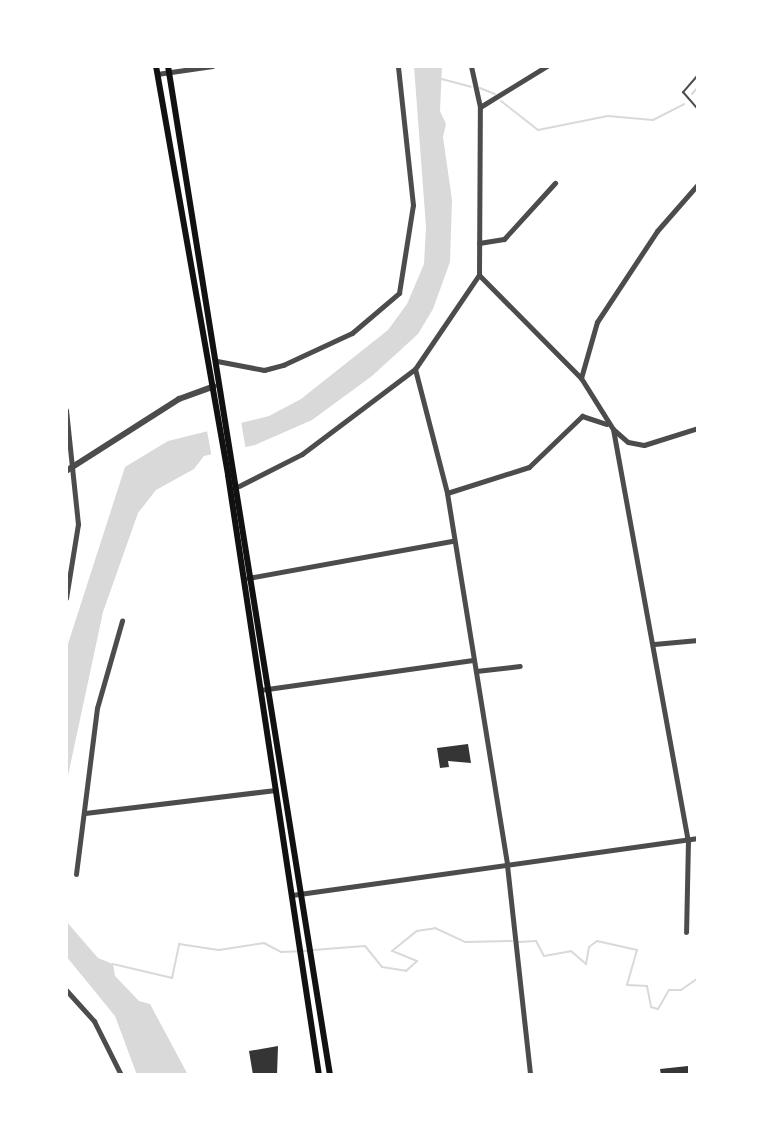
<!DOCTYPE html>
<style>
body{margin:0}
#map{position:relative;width:764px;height:1141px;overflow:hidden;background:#fff;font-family:"Exo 2",sans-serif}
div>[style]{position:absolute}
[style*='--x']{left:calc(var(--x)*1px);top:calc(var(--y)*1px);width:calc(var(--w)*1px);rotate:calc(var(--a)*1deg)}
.water>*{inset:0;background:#d9d9d9}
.pier>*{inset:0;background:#fff}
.stream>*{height:2px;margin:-1px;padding:0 1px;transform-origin:1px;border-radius:1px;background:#d9d9d9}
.building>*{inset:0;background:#353535}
.service>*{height:2px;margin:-1px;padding:0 1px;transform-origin:1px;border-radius:1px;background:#4c4c4c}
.minor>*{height:5px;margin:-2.5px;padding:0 2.5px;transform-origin:2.5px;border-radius:2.5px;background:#4c4c4c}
.tertiary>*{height:6px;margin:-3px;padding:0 3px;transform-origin:3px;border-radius:3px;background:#4c4c4c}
.secondary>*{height:6px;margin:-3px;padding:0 3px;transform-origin:3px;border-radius:3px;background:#111}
span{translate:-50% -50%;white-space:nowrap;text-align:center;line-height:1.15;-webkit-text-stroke:6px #fff;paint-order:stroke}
.frame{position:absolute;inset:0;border:68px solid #fff;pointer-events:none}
</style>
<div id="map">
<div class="water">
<i style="clip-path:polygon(414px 66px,442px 66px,440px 111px,446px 124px,443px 137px,452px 200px,450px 262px,433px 309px,418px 334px,372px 376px,312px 420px,255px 445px,204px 456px,194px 469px,156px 490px,138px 513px,103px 612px,66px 785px,66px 650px,125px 467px,168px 441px,269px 416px,301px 399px,388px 330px,407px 304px,424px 264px,426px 227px)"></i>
<i style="clip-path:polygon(66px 921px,98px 958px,113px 964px,115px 976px,139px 1001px,150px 1004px,188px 1075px,137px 1075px,115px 1016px,66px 956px)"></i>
</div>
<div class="pier">
<i style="clip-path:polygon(241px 421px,246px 451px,212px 458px,207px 431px)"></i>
</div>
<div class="stream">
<i style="--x:438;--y:78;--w:34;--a:15"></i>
<i style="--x:480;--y:88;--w:16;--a:22"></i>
<i style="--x:692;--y:94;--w:9;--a:-49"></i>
<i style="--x:501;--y:101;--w:47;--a:38.1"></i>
<i style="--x:538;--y:130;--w:71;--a:-11.3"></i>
<i style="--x:608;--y:116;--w:45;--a:5.1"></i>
<i style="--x:653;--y:120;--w:35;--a:-27"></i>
<i style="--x:518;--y:942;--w:18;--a:-3"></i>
<i style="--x:536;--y:941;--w:17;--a:62"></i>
<i style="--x:544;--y:956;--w:27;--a:-10"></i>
<i style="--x:571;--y:951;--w:20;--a:41"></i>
<i style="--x:586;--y:964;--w:17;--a:-80"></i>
<i style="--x:589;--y:947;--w:10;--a:-37"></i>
<i style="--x:597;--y:941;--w:41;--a:12.7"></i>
<i style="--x:637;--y:950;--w:36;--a:106"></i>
<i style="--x:627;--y:985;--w:20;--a:3"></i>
<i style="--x:647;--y:986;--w:21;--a:79"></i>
<i style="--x:651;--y:1007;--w:7;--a:16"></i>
<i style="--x:658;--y:1009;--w:22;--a:-60"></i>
<i style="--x:669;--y:990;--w:12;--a:0"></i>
<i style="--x:681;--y:990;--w:21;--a:-35"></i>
<i style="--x:313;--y:950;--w:52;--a:-4.4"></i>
<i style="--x:365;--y:946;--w:27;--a:51"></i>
<i style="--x:382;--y:967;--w:24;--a:9"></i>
<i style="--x:406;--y:971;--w:15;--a:-42"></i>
<i style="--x:417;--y:961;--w:27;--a:-158"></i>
<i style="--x:392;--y:951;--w:32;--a:-39"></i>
<i style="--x:417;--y:931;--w:18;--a:-9"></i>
<i style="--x:435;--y:928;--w:33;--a:25"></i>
<i style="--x:465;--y:942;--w:47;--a:-1.2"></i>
<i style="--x:113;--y:964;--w:61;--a:13.3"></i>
<i style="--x:172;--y:978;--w:35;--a:-78"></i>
<i style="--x:179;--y:944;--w:40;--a:8.5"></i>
<i style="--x:219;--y:950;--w:46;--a:-8.8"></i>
<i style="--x:264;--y:943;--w:19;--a:28"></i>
<i style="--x:281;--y:952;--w:26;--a:-2"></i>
</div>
<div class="building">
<i style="clip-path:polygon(468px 744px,471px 763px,448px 761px,449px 767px,440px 768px,437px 748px)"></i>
<i style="clip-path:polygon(278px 1046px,277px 1075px,253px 1075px,249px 1051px)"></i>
<i style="clip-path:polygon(688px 1066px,688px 1075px,661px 1075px,660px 1069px)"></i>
</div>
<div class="service">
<i style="--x:698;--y:75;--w:23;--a:131"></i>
<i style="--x:683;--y:92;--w:23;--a:49"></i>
</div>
<div class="minor">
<i style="--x:157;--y:74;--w:56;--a:-8.3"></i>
<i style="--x:480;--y:107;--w:79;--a:-31.5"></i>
<i style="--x:479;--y:243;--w:25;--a:-9"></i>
<i style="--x:504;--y:239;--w:76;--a:-47.7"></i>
<i style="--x:479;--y:275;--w:145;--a:45.3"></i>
<i style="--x:581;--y:378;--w:60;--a:57.9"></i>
<i style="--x:613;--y:429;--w:418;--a:79.7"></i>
<i style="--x:688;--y:840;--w:92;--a:91.2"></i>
<i style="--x:217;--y:361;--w:48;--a:10.8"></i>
<i style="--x:264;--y:370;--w:20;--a:-15"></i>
<i style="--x:283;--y:365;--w:76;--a:-24.9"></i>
<i style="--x:352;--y:333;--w:62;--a:-40.4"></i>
<i style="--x:399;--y:293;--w:89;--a:-81"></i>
<i style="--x:413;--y:205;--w:140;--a:-96.2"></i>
<i style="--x:415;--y:369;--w:128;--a:75.5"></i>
<i style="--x:447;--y:493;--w:377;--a:80.8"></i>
<i style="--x:507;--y:865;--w:211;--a:83.7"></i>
<i style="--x:581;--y:378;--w:58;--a:-74.1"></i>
<i style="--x:597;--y:322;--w:109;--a:-56.6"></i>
<i style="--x:657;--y:231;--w:62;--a:-48.9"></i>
<i style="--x:66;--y:410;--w:115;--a:84"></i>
<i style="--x:78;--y:524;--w:75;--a:99.2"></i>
<i style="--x:614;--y:430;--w:18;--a:41"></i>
<i style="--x:628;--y:442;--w:16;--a:11"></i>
<i style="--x:644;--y:445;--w:57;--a:-17.5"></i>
<i style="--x:239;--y:486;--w:71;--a:-26.9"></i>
<i style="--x:302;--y:454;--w:141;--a:-37"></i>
<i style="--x:415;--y:369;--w:114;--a:-55.8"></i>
<i style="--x:479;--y:275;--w:168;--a:-89.7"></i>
<i style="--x:480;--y:107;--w:42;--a:-102.4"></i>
<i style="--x:447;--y:493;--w:86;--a:-17.6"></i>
<i style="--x:529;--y:467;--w:74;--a:-43.9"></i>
<i style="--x:582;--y:416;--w:26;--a:18"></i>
<i style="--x:248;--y:578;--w:207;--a:-10.3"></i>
<i style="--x:654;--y:644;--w:44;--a:-5.2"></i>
<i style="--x:476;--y:671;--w:44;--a:-6.5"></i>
<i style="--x:260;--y:690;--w:215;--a:-8"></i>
<i style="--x:85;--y:813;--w:192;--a:-6.9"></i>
<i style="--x:76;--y:874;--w:167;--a:-82.8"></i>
<i style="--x:97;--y:708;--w:91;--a:-74"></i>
<i style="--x:292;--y:895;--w:410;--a:-8"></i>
<i style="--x:66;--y:990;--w:42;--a:47.9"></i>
<i style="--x:94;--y:1021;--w:60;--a:63.4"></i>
</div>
<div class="tertiary">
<i style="--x:66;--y:471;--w:134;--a:-32.5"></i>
<i style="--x:179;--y:399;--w:37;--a:-20"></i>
</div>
<div class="secondary">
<i style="--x:156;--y:66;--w:415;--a:80"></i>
<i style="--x:228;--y:475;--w:607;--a:81.38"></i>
<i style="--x:168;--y:66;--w:1022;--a:80.88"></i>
</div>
<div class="frame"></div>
</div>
